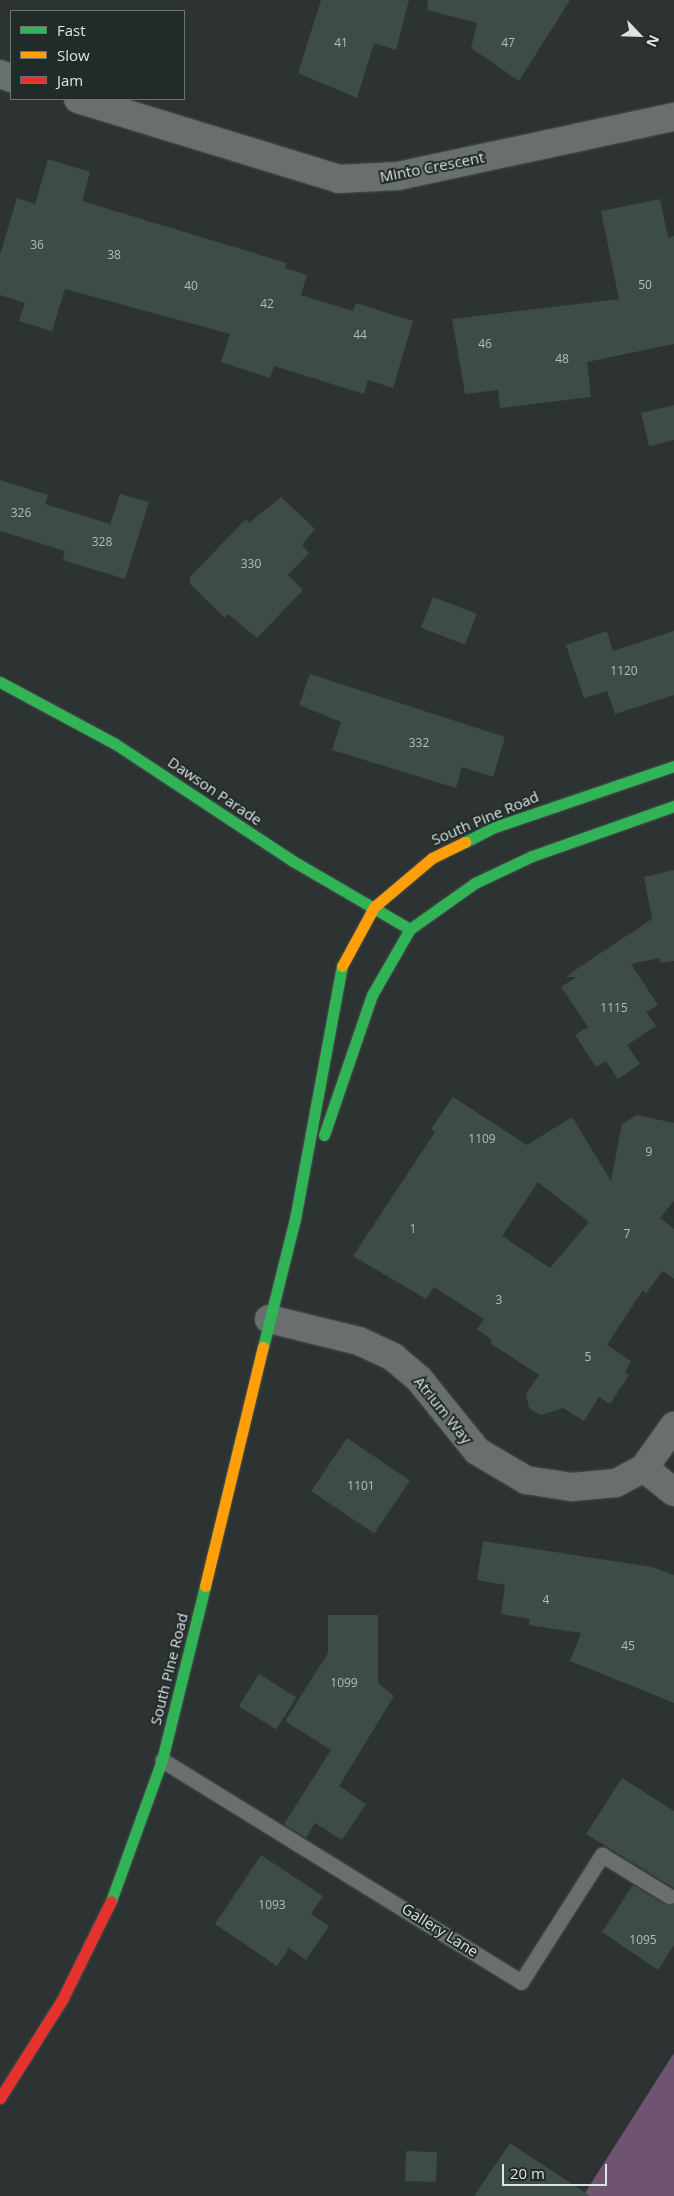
<!DOCTYPE html>
<style>
body{margin:0}
#map{position:relative;width:674px;height:2196px;overflow:hidden;background:#2d3332;font-family:"Open Sans",sans-serif}
div>[style]{position:absolute}
[style*='--x']{left:calc(var(--x)*1px);top:calc(var(--y)*1px);width:calc(var(--w)*1px);rotate:calc(var(--a)*1deg)}
.forest>*{inset:0;background:#6e5471}
.building>*{inset:0;background:#3d4b49;transform-origin:0 0}
.roads{filter:drop-shadow(0 0 1px #494f4e) drop-shadow(0 0 1px #494f4e)}
.lane>*{height:15px;margin:-7.5px;padding:0 7.5px;transform-origin:7.5px;border-radius:7.5px;background:#696e6e}
.street>*{height:28px;margin:-14px;padding:0 14px;transform-origin:14px;border-radius:14px;background:#696e6e}
.fast>*{height:11px;margin:-5.5px;padding:0 5.5px;transform-origin:5.5px;border-radius:5.5px;background:#30b455}
.slow>*{height:11px;margin:-5.5px;padding:0 5.5px;transform-origin:5.5px;border-radius:5.5px;background:#ff9f0a}
.jam>*{height:11px;margin:-5.5px;padding:0 5.5px;transform-origin:5.5px;border-radius:5.5px;background:#e5322d}
span{translate:-50% -50%;white-space:nowrap;text-align:center;line-height:1.15;-webkit-text-stroke:4px #212c2a;paint-order:stroke}
.number-label{font-size:12px;color:#b4bdbb}
.number-label span{-webkit-text-stroke-width:0}
.street-label{font-size:15px;color:#dce3e1}
.legend{position:absolute;left:10px;top:10px;width:175px;height:90px;box-sizing:border-box;background:#212c2a;border:1px solid #6c7573;margin:0;padding:6px 9px;list-style:none;font-size:15px;color:#dce3e1}
.legend li{display:flex;align-items:center;gap:10px;height:25px}
.legend b{width:25px;border:1px solid #6c7573}
.north{position:absolute;left:614px;top:10px;width:50px;height:50px;-webkit-text-stroke:4px #212c2a;paint-order:stroke;rotate:114deg;font-size:14px;font-weight:700;line-height:20px;text-align:center;color:#dce3e1}
.north::after{content:'';display:block;margin:auto;width:18px;height:22px;background:#dce3e1;clip-path:polygon(50% 0,100% 100%,50% 72%,0 100%)}
.scale{position:absolute;left:502px;top:2164px;width:105px;height:22px;box-sizing:border-box;border:2px solid #dce3e1;border-top:0;padding-left:6px;font-size:15px;line-height:18px;white-space:nowrap;color:#dce3e1;-webkit-text-stroke:4px #212c2a;paint-order:stroke}
</style>
<div id="map">
<div class="forest">
<i style="clip-path:polygon(674px 2053px,674px 2196px,583px 2196px)"></i>
</div>
<div class="building">
<i style="clip-path:polygon(321px 0,409px 0,396px 50px,374px 43px,357px 98px,298px 73px)"></i>
<i style="clip-path:polygon(428px 0,570px 0,519px 81px,471px 48px,477px 23px,427px 10px)"></i>
<i style="clip-path:polygon(48px 159px,90px 172px,82px 201px,287px 263px,285px 268px,307px 275px,301px 295px,353px 311px,356px 303px,413px 321px,393px 388px,368px 380px,364px 394px,274px 366px,270px 378px,221px 362px,230px 334px,65px 289px,52px 331px,19px 321px,25px 303px,0 295px,0 255px,17px 198px,35px 204px)"></i>
<i style="clip-path:polygon(660px 199px,668px 238px,674px 236px,674px 344px,587px 362px,591px 397px,500px 408px,498px 390px,465px 394px,452px 319px,619px 299px,601px 211px)"></i>
<i style="clip-path:polygon(674px 405px,674px 440px,649px 446px,641px 413px)"></i>
<i style="clip-path:polygon(0 480px,48px 495px,45px 504px,110px 524px,120px 494px,149px 502px,125px 579px,63px 560px,65px 551px,0 531px)"></i>
<i style="clip-path:polygon(281px 497px,315px 529px,302px 545px,309px 553px,288px 575px,303px 590px,257px 638px,228px 614px,225px 618px,190px 584px,190px 577px,246px 519px,249px 523px)"></i>
<i style="left:433px;top:597px;width:47px;height:33px;rotate:21deg"></i>
<i style="clip-path:polygon(607px 631px,613px 651px,674px 631px,674px 695px,615px 714px,607px 691px,584px 698px,566px 645px)"></i>
<i style="clip-path:polygon(310px 674px,505px 737px,493px 777px,462px 767px,456px 788px,332px 750px,341px 722px,299px 705px)"></i>
<i style="clip-path:polygon(674px 870px,674px 961px,660px 963px,659px 958px,631px 964px,658px 1005px,646px 1012px,656px 1026px,627px 1045px,640px 1064px,618px 1079px,606px 1061px,596px 1067px,575px 1035px,588px 1027px,561px 987px,576px 977px,567px 977px,572px 972px,652px 919px,644px 877px)"></i>
<i style="clip-path:polygon(evenodd,453px 1097px,527px 1145px,572px 1117px,611px 1181px,622px 1124px,637px 1115px,674px 1123px,674px 1201px,660px 1218px,674px 1229px,674px 1279px,663px 1271px,646px 1293px,643px 1290px,607px 1345px,631px 1361px,625px 1372px,629px 1375px,610px 1404px,599px 1397px,584px 1421px,563px 1408px,541px 1415px,529px 1408px,526px 1394px,539px 1375px,490px 1343px,492px 1340px,477px 1329px,484px 1319px,434px 1287px,426px 1299px,353px 1256px,435px 1132px,431px 1129px,453px 1097px,538px 1182px,589px 1222px,550px 1268px,502px 1236px,538px 1182px)"></i>
<i style="left:347px;top:1438px;width:76px;height:64px;rotate:34deg"></i>
<i style="clip-path:polygon(483px 1541px,652px 1567px,674px 1575px,674px 1703px,570px 1661px,581px 1633px,529px 1625px,530px 1619px,501px 1614px,505px 1585px,477px 1580px)"></i>
<i style="clip-path:polygon(328px 1615px,378px 1615px,378px 1683px,394px 1696px,339px 1786px,366px 1804px,342px 1840px,315px 1823px,306px 1838px,284px 1824px,331px 1750px,285px 1721px,328px 1653px)"></i>
<i style="left:259px;top:1674px;width:44px;height:38px;rotate:32deg"></i>
<i style="clip-path:polygon(622px 1778px,674px 1811px,674px 1888px,586px 1834px)"></i>
<i style="clip-path:polygon(261px 1855px,323px 1896px,311px 1914px,329px 1926px,306px 1960px,289px 1948px,277px 1966px,215px 1924px)"></i>
<i style="clip-path:polygon(633px 1885px,664px 1904px,674px 1904px,674px 1945px,658px 1970px,602px 1932px)"></i>
<i style="clip-path:polygon(510px 2143px,590px 2196px,474px 2196px)"></i>
<i style="left:406px;top:2151px;width:31px;height:30px;rotate:2deg"></i>
</div>
<div class="roads">
<div class="lane">
<i style="--x:162;--y:1760;--w:422;--a:31.7"></i>
<i style="--x:521;--y:1982;--w:151;--a:-57.5"></i>
<i style="--x:602;--y:1855;--w:79;--a:31.5"></i>
</div>
<div class="street">
<i style="--x:0;--y:74;--w:12;--a:20"></i>
<i style="--x:78;--y:99;--w:273;--a:17"></i>
<i style="--x:339;--y:179;--w:59;--a:-2.9"></i>
<i style="--x:398;--y:176;--w:282;--a:-12.1"></i>
<i style="--x:269;--y:1319;--w:93;--a:13.7"></i>
<i style="--x:359;--y:1341;--w:38;--a:25"></i>
<i style="--x:393;--y:1357;--w:34;--a:40"></i>
<i style="--x:419;--y:1379;--w:92;--a:51.1"></i>
<i style="--x:477;--y:1451;--w:57;--a:30.6"></i>
<i style="--x:526;--y:1480;--w:47;--a:8.7"></i>
<i style="--x:572;--y:1487;--w:44;--a:-5.2"></i>
<i style="--x:616;--y:1483;--w:32;--a:-28"></i>
<i style="--x:644;--y:1468;--w:52;--a:-54.5"></i>
<i style="--x:644;--y:1468;--w:38;--a:39"></i>
</div>
<div class="fast">
<i style="--x:0;--y:682;--w:129;--a:28.2"></i>
<i style="--x:114;--y:743;--w:214;--a:33.4"></i>
<i style="--x:293;--y:861;--w:135;--a:30.2"></i>
<i style="--x:465;--y:842;--w:30;--a:-27"></i>
<i style="--x:492;--y:828;--w:192;--a:-18.8"></i>
<i style="--x:324;--y:1135;--w:148;--a:-71.1"></i>
<i style="--x:372;--y:995;--w:76;--a:-60.1"></i>
<i style="--x:410;--y:929;--w:80;--a:-35.3"></i>
<i style="--x:475;--y:883;--w:63;--a:-25.3"></i>
<i style="--x:532;--y:856;--w:151;--a:-19.4"></i>
<i style="--x:263;--y:1347;--w:132;--a:-76"></i>
<i style="--x:295;--y:1219;--w:257;--a:-79.5"></i>
<i style="--x:111;--y:1901;--w:150;--a:-70.1"></i>
<i style="--x:162;--y:1760;--w:179;--a:-76.1"></i>
</div>
<div class="slow">
<i style="--x:342;--y:966;--w:67;--a:-61.5"></i>
<i style="--x:374;--y:907;--w:76;--a:-40.2"></i>
<i style="--x:432;--y:858;--w:37;--a:-26"></i>
<i style="--x:205;--y:1586;--w:246;--a:-76.4"></i>
</div>
<div class="jam">
<i style="--x:0;--y:2098;--w:116;--a:-57.7"></i>
<i style="--x:62;--y:2000;--w:110;--a:-63.7"></i>
</div>
</div>
<div class="number-label">
<span style="left:341px;top:43px">41</span>
<span style="left:508px;top:43px">47</span>
<span style="left:37px;top:245px">36</span>
<span style="left:114px;top:255px">38</span>
<span style="left:645px;top:285px">50</span>
<span style="left:191px;top:286px">40</span>
<span style="left:267px;top:304px">42</span>
<span style="left:360px;top:335px">44</span>
<span style="left:485px;top:344px">46</span>
<span style="left:562px;top:359px">48</span>
<span style="left:21px;top:513px">326</span>
<span style="left:102px;top:542px">328</span>
<span style="left:251px;top:564px">330</span>
<span style="left:624px;top:671px">1120</span>
<span style="left:419px;top:743px">332</span>
<span style="left:614px;top:1008px">1115</span>
<span style="left:482px;top:1139px">1109</span>
<span style="left:649px;top:1152px">9</span>
<span style="left:413px;top:1229px">1</span>
<span style="left:627px;top:1234px">7</span>
<span style="left:499px;top:1300px">3</span>
<span style="left:588px;top:1357px">5</span>
<span style="left:361px;top:1486px">1101</span>
<span style="left:546px;top:1600px">4</span>
<span style="left:628px;top:1646px">45</span>
<span style="left:344px;top:1683px">1099</span>
<span style="left:272px;top:1905px">1093</span>
<span style="left:643px;top:1940px">1095</span>
</div>
<div class="street-label">
<span style="left:432px;top:167px;rotate:-11deg">Minto Crescent</span>
<span style="left:215px;top:791px;rotate:34deg">Dawson Parade</span>
<span style="left:485px;top:818px;rotate:-23deg">South Pine Road</span>
<span style="left:443px;top:1410px;rotate:51deg">Atrium Way</span>
<span style="left:169px;top:1669px;rotate:-76deg">South Pine Road</span>
<span style="left:440px;top:1930px;rotate:32deg">Gallery Lane</span>
</div>
<ul class="legend">
<li><b style="height:6px;background:#30b455"></b>Fast</li>
<li><b style="height:6px;background:#ff9f0a"></b>Slow</li>
<li><b style="height:6px;background:#e5322d"></b>Jam</li>
</ul>
<div class="north">N</div>
<div class="scale">20 m</div>
</div>
